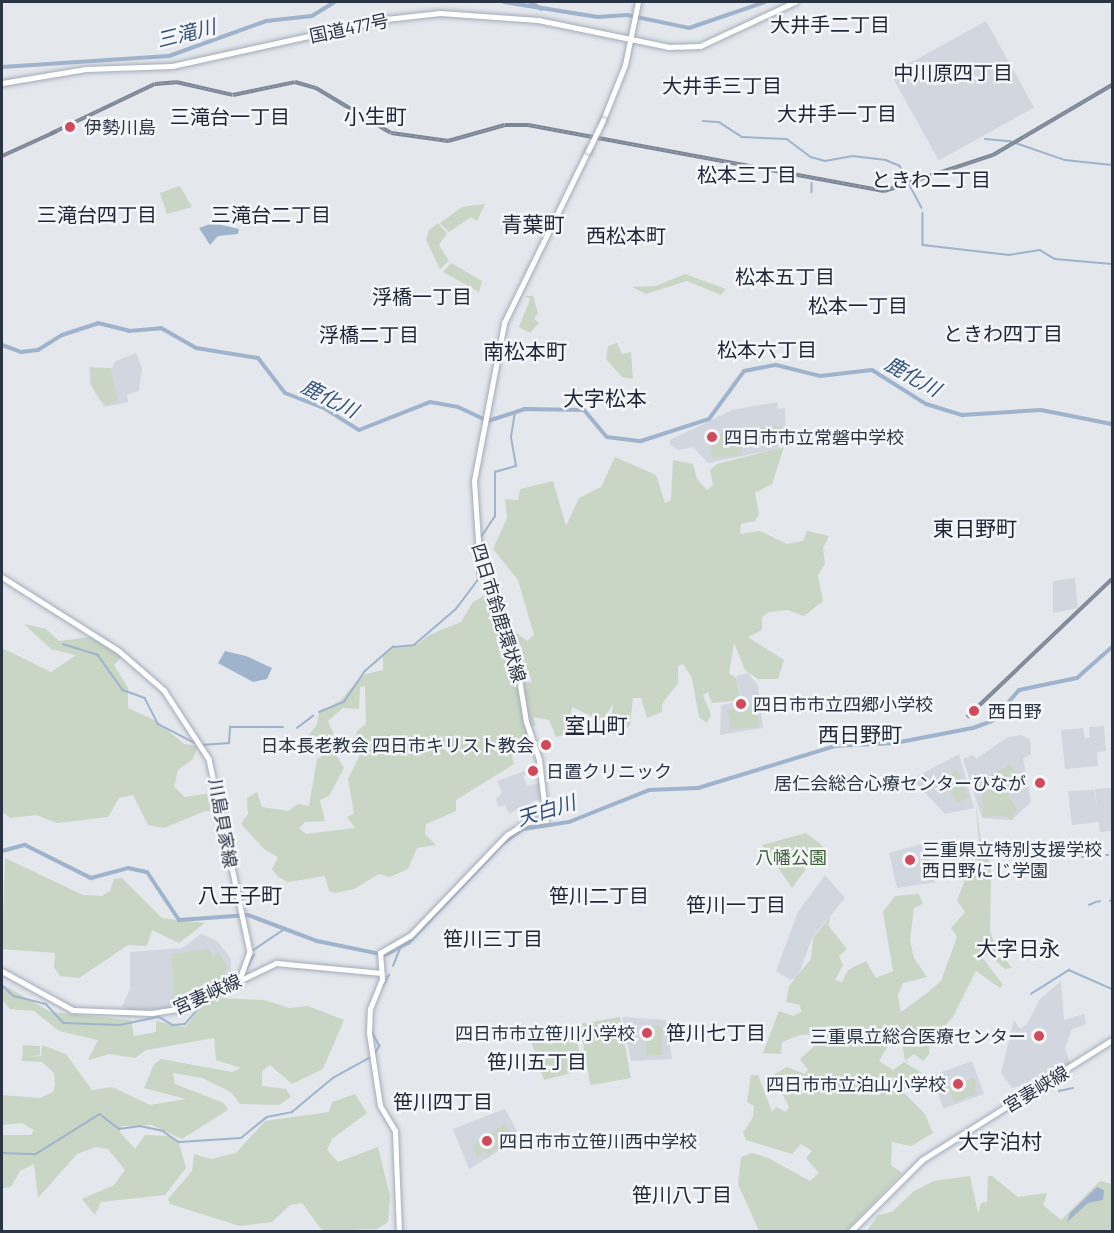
<!DOCTYPE html>
<meta charset="utf-8">
<style>
body{margin:0}
#map{position:relative;width:1114px;height:1233px;overflow:hidden;background:#e4e7ec;font-family:Barlow,"Noto Sans JP",sans-serif}
div>[style]{position:absolute}
[style*='--x']{left:calc(var(--x)*1px);top:calc(var(--y)*1px);width:calc(var(--w)*1px);rotate:calc(var(--a)*1deg)}
.built>*{inset:0;background:#d2d6de;transform-origin:0 0}
.green>*{inset:0;background:#c9d6c5;transform-origin:0 0}
.water>*{inset:0;background:#9fb4cc}
.stream>*{height:1.5px;margin:-0.75px;padding:0 0.75px;transform-origin:0.75px;border-radius:0.75px;background:#9fb4cc}
.river>*{height:4px;margin:-2px;padding:0 2px;transform-origin:2px;border-radius:2px;background:#9fb4cc}
.roads{filter:drop-shadow(0 0 2px #a3abb8) drop-shadow(0 0 2px #a3abb8)}
.major>*{height:4.5px;margin:-2.25px;padding:0 2.25px;transform-origin:2.25px;border-radius:2.25px;background:#fff}
.highway>*{height:5px;margin:-2.5px;padding:0 2.5px;transform-origin:2.5px;border-radius:2.5px;background:#fff}
.rail>*{height:4px;margin-top:-2px;transform-origin:0;background:repeating-linear-gradient(90deg,#f4f6f9 0 4.5px,#7d8696 0 9px);box-sizing:border-box;border-block:2px solid #7d8696}
.bridges{filter:drop-shadow(0 0 2px #a3abb8) drop-shadow(0 0 2px #a3abb8)}
.major-bridge>*{height:4.5px;margin:-2.25px;padding:0 2.25px;transform-origin:2.25px;border-radius:2.25px;background:#fff}
.dots>*{width:16px;height:16px;translate:-50% -50%;box-sizing:border-box;border:3px solid #f4f6f9;border-radius:50%}
span{translate:-50% -50%;white-space:nowrap;text-align:center;line-height:1.15;-webkit-text-stroke:5px #f4f6f9;paint-order:stroke}
.street-label{font-size:18px;color:#2b3445}
.poi-label{font-size:18px;color:#2b3445}
.left{translate:0 -50%;text-align:left}
.right{translate:-100% -50%;text-align:right}
.park-label{font-size:18px;color:#3f6138}
.neighbourhood-label{font-size:20px;color:#1d2536}
.water-label{font-size:20px;color:#34527a;font-style:italic}
.quarter-label{font-size:21px;color:#1d2536}
.frame{position:absolute;inset:0;border:3px solid #2b3445;pointer-events:none}
</style>
<div id="map">
<div class="built">
<i style="left:986px;top:21px;width:99px;height:109px;rotate:61deg"></i>
<i style="clip-path:polygon(136px 353px,142px 368px,139px 391px,127px 395px,128px 402px,104px 407px,90px 384px,89px 367px,112px 368px,116px 361px)"></i>
<i style="clip-path:polygon(777px 402px,778px 409px,785px 408px,786px 433px,785px 442px,776px 449px,708px 463px,693px 447px,679px 450px,670px 445px,670px 440px,732px 410px)"></i>
<i style="clip-path:polygon(1075px 578px,1078px 608px,1053px 613px,1053px 581px)"></i>
<i style="clip-path:polygon(748px 673px,758px 686px,763px 728px,720px 735px,721px 705px,742px 701px,736px 676px)"></i>
<i style="clip-path:polygon(1104px 726px,1106px 751px,1097px 752px,1098px 766px,1065px 769px,1061px 730px,1083px 728px,1085px 738px,1090px 737px,1089px 727px)"></i>
<i style="clip-path:polygon(1021px 735px,1030px 740px,1031px 754px,1023px 759px,1031px 802px,1012px 820px,982px 818px,963px 759px,973px 755px,976px 759px,1008px 737px)"></i>
<i style="clip-path:polygon(959px 754px,974px 808px,945px 814px,912px 779px)"></i>
<i style="clip-path:polygon(537px 766px,537px 778px,523px 775px,527px 786px,539px 783px,541px 799px,531px 802px,532px 806px,541px 806px,540px 818px,529px 820px,525px 806px,509px 814px,505px 805px,498px 807px,496px 799px,502px 793px,497px 781px)"></i>
<i style="clip-path:polygon(1111px 788px,1112px 831px,1100px 832px,1099px 822px,1072px 825px,1068px 791px,1094px 790px,1097px 806px,1095px 789px)"></i>
<i style="clip-path:polygon(925px 843px,936px 882px,897px 888px,889px 853px)"></i>
<i style="clip-path:polygon(825px 875px,845px 898px,812px 938px,798px 977px,790px 980px,776px 971px,798px 912px)"></i>
<i style="clip-path:polygon(201px 934px,217px 941px,231px 959px,231px 979px,173px 1008px,131px 1011px,122px 1006px,130px 989px,130px 952px,182px 948px)"></i>
<i style="clip-path:polygon(1061px 981px,1064px 1020px,1084px 1014px,1086px 1024px,1072px 1029px,1065px 1048px,1071px 1066px,1031px 1088px,1028px 1084px,1012px 1088px,1001px 1073px,1014px 1020px,1020px 1029px,1027px 1024px,1040px 999px)"></i>
<i style="clip-path:polygon(622px 1017px,666px 1020px,672px 1059px,631px 1061px)"></i>
<i style="left:972px;top:1061px;width:35px;height:43px;rotate:70deg"></i>
<i style="clip-path:polygon(505px 1109px,521px 1138px,469px 1169px,453px 1129px)"></i>
</div>
<div class="green">
<i style="clip-path:polygon(180px 186px,192px 207px,167px 214px,160px 193px)"></i>
<i style="clip-path:polygon(485px 204px,477px 221px,471px 217px,449px 232px,440px 223px,462px 207px)"></i>
<i style="clip-path:polygon(438px 223px,447px 233px,439px 245px,449px 261px,440px 269px,426px 240px,429px 230px)"></i>
<i style="clip-path:polygon(451px 263px,482px 281px,479px 292px,443px 272px)"></i>
<i style="clip-path:polygon(685px 274px,726px 289px,721px 295px,687px 281px,646px 294px,632px 287px,656px 286px)"></i>
<i style="clip-path:polygon(525px 296px,533px 296px,538px 313px,534px 319px,539px 323px,530px 333px,519px 327px,530px 299px)"></i>
<i style="clip-path:polygon(617px 343px,622px 354px,631px 352px,633px 379px,622px 377px,606px 359px,608px 346px)"></i>
<i style="clip-path:polygon(91px 368px,110px 368px,118px 401px,107px 405px,100px 399px,92px 385px)"></i>
<i style="clip-path:polygon(775px 426px,783px 427px,781px 442px,755px 447px,751px 430px)"></i>
<i style="left:740px;top:432px;width:23px;height:30px;rotate:85deg"></i>
<i style="clip-path:polygon(784px 447px,772px 484px,755px 493px,759px 514px,755px 521px,741px 524px,740px 534px,760px 531px,787px 544px,803px 541px,807px 531px,829px 536px,823px 548px,825px 564px,818px 575px,823px 601px,804px 616px,787px 610px,769px 612px,762px 617px,762px 630px,748px 637px,784px 660px,778px 679px,758px 679px,745px 670px,734px 643px,729px 673px,736px 678px,741px 700px,712px 703px,708px 692px,703px 695px,711px 715px,707px 723px,699px 717px,692px 678px,683px 664px,678px 666px,678px 683px,662px 704px,662px 712px,647px 718px,641px 698px,633px 698px,630px 725px,620px 735px,613px 734px,610px 726px,613px 704px,602px 721px,572px 707px,568px 732px,563px 735px,556px 737px,549px 720px,533px 717px,536px 725px,530px 727px,523px 683px,532px 682px,513px 630px,527px 641px,534px 635px,518px 580px,493px 549px,507px 518px,505px 499px,518px 500px,520px 489px,553px 481px,566px 526px,579px 498px,601px 487px,615px 457px,656px 475px,665px 503px,671px 500px,673px 460px,693px 464px,697px 479px,707px 490px,713px 485px,710px 470px,717px 464px)"></i>
<i style="clip-path:polygon(484px 596px,510px 643px,531px 747px,512px 756px,514px 764px,456px 800px,456px 811px,426px 824px,425px 834px,436px 845px,417px 848px,408px 869px,390px 877px,379px 874px,354px 889px,335px 893px,329px 891px,325px 876px,288px 882px,278px 877px,272px 869px,278px 857px,264px 849px,241px 824px,248px 814px,247px 798px,257px 792px,262px 807px,288px 811px,298px 804px,309px 806px,317px 759px,333px 750px,344px 768px,329px 796px,320px 800px,325px 821px,305px 822px,299px 828px,306px 834px,355px 828px,347px 817px,354px 814px,348px 779px,361px 753px,355px 741px,357px 731px,366px 724px,365px 686px,360px 687px,359px 709px,343px 708px,328px 721px,334px 735px,304px 742px,317px 724px,319px 713px,341px 700px,362px 675px,383px 670px,383px 655px,391px 648px,418px 644px,429px 635px,461px 622px,473px 602px)"></i>
<i style="clip-path:polygon(24px 624px,46px 629px,59px 641px,90px 637px,122px 656px,114px 665px,128px 688px,128px 708px,156px 721px,184px 744px,198px 746px,193px 759px,178px 770px,174px 787px,185px 797px,217px 792px,219px 811px,205px 811px,164px 828px,148px 825px,133px 795px,119px 798px,108px 817px,57px 823px,36px 815px,10px 818px,2px 812px,2px 648px,51px 672px,76px 655px,51px 649px)"></i>
<i style="clip-path:polygon(757px 705px,759px 727px,731px 729px,727px 710px)"></i>
<i style="clip-path:polygon(1010px 764px,1019px 782px,1006px 790px,1017px 810px,1011px 820px,1004px 815px,983px 817px,982px 782px)"></i>
<i style="clip-path:polygon(957px 770px,969px 797px,958px 803px,941px 779px)"></i>
<i style="clip-path:polygon(975px 798px,981px 842px,978px 856px,988px 857px,991px 872px,990px 930px,995px 947px,1012px 968px,1005px 969px,988px 955px,982px 957px,1003px 985px,1000px 988px,976px 971px,953px 1017px,929px 1043px,929px 1054px,923px 1061px,914px 1054px,905px 1061px,899px 1027px,879px 1061px,893px 1070px,904px 1062px,922px 1073px,903px 1092px,925px 1114px,933px 1133px,911px 1146px,892px 1142px,891px 1165px,902px 1173px,846px 1231px,759px 1231px,738px 1184px,741px 1157px,752px 1153px,768px 1158px,810px 1181px,819px 1173px,806px 1158px,812px 1151px,801px 1144px,792px 1154px,746px 1140px,743px 1133px,753px 1117px,754px 1106px,747px 1102px,751px 1075px,758px 1075px,772px 1112px,776px 1107px,786px 1112px,789px 1107px,773px 1075px,787px 1067px,805px 1074px,808px 1070px,800px 1059px,821px 1040px,819px 1034px,800px 1035px,782px 1042px,781px 1054px,763px 1053px,779px 1011px,793px 1016px,801px 1012px,800px 1005px,786px 1002px,789px 986px,811px 959px,813px 938px,831px 916px,828px 925px,847px 949px,839px 956px,843px 965px,835px 980px,842px 982px,848px 970px,866px 961px,876px 978px,893px 971px,883px 912px,895px 896px,919px 894px,923px 904px,914px 908px,910px 940px,914px 958px,927px 977px,903px 983px,898px 995px,901px 1012px,927px 993px,941px 981px,957px 937px,951px 928px,965px 912px,957px 901px,979px 842px)"></i>
<i style="clip-path:polygon(806px 833px,823px 846px,792px 888px,762px 845px)"></i>
<i style="clip-path:polygon(5px 858px,83px 895px,102px 896px,110px 891px,114px 879px,122px 878px,162px 918px,205px 923px,179px 943px,152px 930px,147px 946px,128px 945px,79px 978px,60px 976px,54px 967px,55px 953px,2px 949px)"></i>
<i style="clip-path:polygon(209px 949px,213px 957px,219px 953px,228px 968px,218px 981px,173px 1001px,172px 954px)"></i>
<i style="clip-path:polygon(2px 984px,51px 1012px,131px 1020px,134px 1036px,156px 1032px,156px 1021px,185px 1027px,205px 1002px,220px 998px,264px 1000px,289px 1008px,308px 1006px,344px 1020px,323px 1069px,292px 1084px,270px 1065px,262px 1071px,262px 1086px,286px 1089px,291px 1097px,279px 1105px,240px 1104px,231px 1092px,202px 1078px,173px 1073px,175px 1084px,224px 1103px,228px 1110px,182px 1139px,152px 1125px,122px 1126px,120px 1132px,135px 1149px,145px 1135px,170px 1136px,179px 1144px,186px 1168px,165px 1195px,101px 1202px,95px 1215px,82px 1199px,114px 1185px,125px 1170px,108px 1149px,96px 1147px,77px 1154px,38px 1198px,34px 1164px,20px 1171px,11px 1187px,2px 1188px,2px 1135px,31px 1135px,34px 1130px,22px 1123px,2px 1125px,2px 1095px,40px 1098px,53px 1092px,55px 1086px,54px 1073px,42px 1062px,22px 1061px,23px 1045px,40px 1046px,40px 1055px,28px 1057px,41px 1056px,42px 1045px,66px 1054px,92px 1090px,112px 1087px,150px 1105px,186px 1099px,144px 1088px,154px 1064px,161px 1059px,232px 1072px,241px 1068px,216px 1060px,214px 1038px,146px 1050px,135px 1058px,110px 1054px,88px 1060px,98px 1040px,59px 1031px,34px 1011px,10px 1009px,2px 1000px)"></i>
<i style="left:620px;top:1017px;width:62px;height:41px;rotate:80deg"></i>
<i style="clip-path:polygon(574px 1026px,583px 1070px,544px 1080px,529px 1035px)"></i>
<i style="left:646px;top:1026px;width:16px;height:29px"></i>
<i style="clip-path:polygon(975px 1078px,976px 1094px,955px 1102px,947px 1086px)"></i>
<i style="clip-path:polygon(355px 1094px,367px 1113px,332px 1139px,327px 1150px,338px 1162px,378px 1147px,390px 1196px,388px 1222px,377px 1229px,328px 1231px,321px 1229px,302px 1203px,290px 1205px,272px 1222px,240px 1226px,170px 1204px,168px 1199px,192px 1171px,194px 1154px,211px 1159px,236px 1153px,265px 1121px,329px 1112px,332px 1102px)"></i>
<i style="clip-path:polygon(505px 1124px,513px 1137px,488px 1155px,485px 1151px,477px 1156px,472px 1147px)"></i>
<i style="clip-path:polygon(970px 1176px,978px 1213px,981px 1203px,987px 1202px,988px 1176px,992px 1176px,1018px 1197px,1047px 1193px,1043px 1205px,1061px 1220px,1100px 1181px,1112px 1184px,1112px 1231px,866px 1232px,878px 1215px,892px 1212px,914px 1191px,934px 1181px)"></i>
</div>
<div class="water">
<i style="clip-path:polygon(213px 223px,239px 229px,238px 234px,218px 236px,210px 245px,199px 228px)"></i>
<i style="clip-path:polygon(225px 651px,246px 656px,272px 668px,267px 679px,253px 682px,218px 663px)"></i>
<i style="clip-path:polygon(1097px 1187px,1104px 1190px,1103px 1200px,1088px 1203px,1067px 1222px,1070px 1213px)"></i>
</div>
<div class="stream">
<i style="--x:104;--y:108;--w:10;--a:-24"></i>
<i style="--x:703;--y:121;--w:16;--a:4"></i>
<i style="--x:719;--y:122;--w:27;--a:33"></i>
<i style="--x:742;--y:137;--w:45;--a:2.5"></i>
<i style="--x:787;--y:139;--w:30;--a:37"></i>
<i style="--x:811;--y:157;--w:15;--a:16"></i>
<i style="--x:825;--y:161;--w:28;--a:-10"></i>
<i style="--x:853;--y:156;--w:33;--a:7"></i>
<i style="--x:886;--y:160;--w:15;--a:23"></i>
<i style="--x:900;--y:166;--w:47;--a:62.4"></i>
<i style="--x:985;--y:139;--w:25;--a:5"></i>
<i style="--x:1010;--y:141;--w:58;--a:19.1"></i>
<i style="--x:1065;--y:160;--w:47;--a:6.1"></i>
<i style="--x:812;--y:183;--w:9;--a:90"></i>
<i style="--x:923;--y:213;--w:32;--a:90"></i>
<i style="--x:923;--y:245;--w:87;--a:6.6"></i>
<i style="--x:1009;--y:255;--w:31;--a:-9"></i>
<i style="--x:1040;--y:250;--w:17;--a:31"></i>
<i style="--x:1055;--y:259;--w:57;--a:5"></i>
<i style="--x:481;--y:537;--w:25;--a:-56"></i>
<i style="--x:495;--y:516;--w:44;--a:-90"></i>
<i style="--x:495;--y:472;--w:22;--a:-16"></i>
<i style="--x:516;--y:466;--w:29;--a:-100"></i>
<i style="--x:511;--y:437;--w:24;--a:-81"></i>
<i style="--x:63;--y:644;--w:37;--a:17"></i>
<i style="--x:98;--y:655;--w:43;--a:54.5"></i>
<i style="--x:123;--y:690;--w:23;--a:20"></i>
<i style="--x:145;--y:698;--w:29;--a:63"></i>
<i style="--x:158;--y:724;--w:42;--a:27.2"></i>
<i style="--x:319;--y:712;--w:27;--a:-22"></i>
<i style="--x:344;--y:702;--w:37;--a:-56"></i>
<i style="--x:365;--y:671;--w:37;--a:-41"></i>
<i style="--x:393;--y:647;--w:21;--a:-5"></i>
<i style="--x:414;--y:645;--w:55;--a:-40.6"></i>
<i style="--x:456;--y:609;--w:36;--a:-53"></i>
<i style="--x:478;--y:580;--w:35;--a:-97"></i>
<i style="--x:297;--y:728;--w:20;--a:-37"></i>
<i style="--x:202;--y:745;--w:27;--a:-4"></i>
<i style="--x:229;--y:743;--w:16;--a:-86"></i>
<i style="--x:230;--y:727;--w:53;--a:0"></i>
<i style="--x:1103;--y:855;--w:5;--a:0"></i>
<i style="--x:1082;--y:857;--w:19;--a:-6"></i>
<i style="--x:1110;--y:901;--w:2;--a:-27"></i>
<i style="--x:1098;--y:902;--w:2;--a:-27"></i>
<i style="--x:1089;--y:905;--w:8;--a:-23"></i>
<i style="--x:252;--y:951;--w:37;--a:-34"></i>
<i style="--x:393;--y:966;--w:18;--a:-68"></i>
<i style="--x:246;--y:970;--w:17;--a:-62"></i>
<i style="--x:2;--y:985;--w:16;--a:43"></i>
<i style="--x:14;--y:996;--w:33;--a:14"></i>
<i style="--x:46;--y:1004;--w:26;--a:47"></i>
<i style="--x:64;--y:1023;--w:56;--a:2"></i>
<i style="--x:120;--y:1025;--w:40;--a:-12"></i>
<i style="--x:159;--y:1017;--w:16;--a:30"></i>
<i style="--x:173;--y:1025;--w:12;--a:-5"></i>
<i style="--x:185;--y:1024;--w:28;--a:-49"></i>
<i style="--x:203;--y:1003;--w:41;--a:-24.7"></i>
<i style="--x:381;--y:989;--w:16;--a:-60"></i>
<i style="--x:1031;--y:994;--w:45;--a:-32.3"></i>
<i style="--x:1069;--y:970;--w:47;--a:23.8"></i>
<i style="--x:371;--y:1030;--w:18;--a:61"></i>
<i style="--x:380;--y:1046;--w:9;--a:122"></i>
<i style="--x:1059;--y:1091;--w:14;--a:-12"></i>
<i style="--x:2;--y:1153;--w:34;--a:2"></i>
<i style="--x:36;--y:1154;--w:75;--a:-32"></i>
<i style="--x:100;--y:1114;--w:24;--a:38"></i>
<i style="--x:119;--y:1129;--w:21;--a:-8"></i>
<i style="--x:140;--y:1126;--w:24;--a:12"></i>
<i style="--x:163;--y:1131;--w:19;--a:35"></i>
<i style="--x:179;--y:1142;--w:62;--a:-3.7"></i>
<i style="--x:241;--y:1138;--w:33;--a:-39"></i>
<i style="--x:267;--y:1117;--w:25;--a:-11"></i>
<i style="--x:292;--y:1112;--w:53;--a:-39.7"></i>
<i style="--x:333;--y:1078;--w:43;--a:-28.9"></i>
</div>
<div class="river">
<i style="--x:504;--y:2;--w:95;--a:9.1"></i>
<i style="--x:598;--y:17;--w:29;--a:-4"></i>
<i style="--x:627;--y:15;--w:63;--a:11.8"></i>
<i style="--x:689;--y:28;--w:80;--a:-18.9"></i>
<i style="--x:530;--y:2;--w:13;--a:32"></i>
<i style="--x:2;--y:67;--w:167;--a:-3.8"></i>
<i style="--x:169;--y:56;--w:103;--a:-19.8"></i>
<i style="--x:266;--y:21;--w:46;--a:-6.2"></i>
<i style="--x:312;--y:16;--w:26;--a:-32"></i>
<i style="--x:2;--y:345;--w:20;--a:20"></i>
<i style="--x:21;--y:352;--w:17;--a:-7"></i>
<i style="--x:38;--y:350;--w:28;--a:-32"></i>
<i style="--x:62;--y:335;--w:38;--a:-18"></i>
<i style="--x:98;--y:323;--w:32;--a:14"></i>
<i style="--x:129;--y:331;--w:32;--a:-5"></i>
<i style="--x:161;--y:328;--w:40;--a:29.7"></i>
<i style="--x:196;--y:348;--w:63;--a:9.2"></i>
<i style="--x:258;--y:358;--w:44;--a:52.4"></i>
<i style="--x:285;--y:393;--w:42;--a:21"></i>
<i style="--x:324;--y:408;--w:41;--a:32.2"></i>
<i style="--x:359;--y:430;--w:76;--a:-21.5"></i>
<i style="--x:430;--y:402;--w:28;--a:10"></i>
<i style="--x:458;--y:407;--w:33;--a:25"></i>
<i style="--x:488;--y:421;--w:38;--a:-18"></i>
<i style="--x:524;--y:409;--w:60;--a:1"></i>
<i style="--x:584;--y:410;--w:35;--a:50"></i>
<i style="--x:607;--y:437;--w:34;--a:7"></i>
<i style="--x:641;--y:441;--w:71;--a:-17.9"></i>
<i style="--x:709;--y:419;--w:59;--a:-53.9"></i>
<i style="--x:744;--y:371;--w:33;--a:-11"></i>
<i style="--x:776;--y:365;--w:45;--a:14"></i>
<i style="--x:820;--y:376;--w:52;--a:-6.6"></i>
<i style="--x:872;--y:370;--w:64;--a:32.2"></i>
<i style="--x:926;--y:404;--w:38;--a:17"></i>
<i style="--x:962;--y:415;--w:79;--a:-3.6"></i>
<i style="--x:1041;--y:410;--w:72;--a:11.2"></i>
<i style="--x:2;--y:851;--w:24;--a:-15"></i>
<i style="--x:25;--y:845;--w:74;--a:26.6"></i>
<i style="--x:91;--y:878;--w:38;--a:-15"></i>
<i style="--x:128;--y:868;--w:19;--a:12"></i>
<i style="--x:147;--y:872;--w:58;--a:56.3"></i>
<i style="--x:179;--y:920;--w:69;--a:-4.1"></i>
<i style="--x:248;--y:915;--w:74;--a:20.6"></i>
<i style="--x:317;--y:941;--w:69;--a:11.6"></i>
<i style="--x:385;--y:955;--w:26;--a:-28"></i>
<i style="--x:408;--y:943;--w:137;--a:-46.5"></i>
<i style="--x:502;--y:844;--w:26;--a:-36"></i>
<i style="--x:523;--y:829;--w:47;--a:-8.7"></i>
<i style="--x:569;--y:822;--w:86;--a:-21.8"></i>
<i style="--x:649;--y:790;--w:49;--a:-2.3"></i>
<i style="--x:698;--y:788;--w:143;--a:-17"></i>
<i style="--x:835;--y:746;--w:60;--a:-2.9"></i>
<i style="--x:895;--y:743;--w:79;--a:-10.9"></i>
<i style="--x:973;--y:728;--w:20;--a:-20"></i>
<i style="--x:992;--y:721;--w:41;--a:-48.9"></i>
<i style="--x:1019;--y:690;--w:59;--a:-11.7"></i>
<i style="--x:1077;--y:678;--w:47;--a:-41.5"></i>
</div>
<div class="roads">
<div class="major">
<i style="--x:603;--y:120;--w:59;--a:-68.2"></i>
<i style="--x:625;--y:65;--w:64;--a:-78.3"></i>
<i style="--x:2;--y:577;--w:138;--a:32.3"></i>
<i style="--x:119;--y:651;--w:60;--a:40.9"></i>
<i style="--x:164;--y:690;--w:82;--a:56.9"></i>
<i style="--x:209;--y:759;--w:197;--a:78"></i>
<i style="--x:250;--y:952;--w:32;--a:110"></i>
<i style="--x:2;--y:971;--w:81;--a:28.8"></i>
<i style="--x:73;--y:1010;--w:79;--a:2.2"></i>
<i style="--x:152;--y:1013;--w:31;--a:-9"></i>
<i style="--x:183;--y:1008;--w:103;--a:-25.8"></i>
<i style="--x:276;--y:963;--w:106;--a:5.4"></i>
<i style="--x:399;--y:1232;--w:101;--a:-92.3"></i>
<i style="--x:395;--y:1131;--w:29;--a:-121"></i>
<i style="--x:380;--y:1106;--w:74;--a:-98.6"></i>
<i style="--x:369;--y:1033;--w:24;--a:-88"></i>
<i style="--x:370;--y:1009;--w:31;--a:-68"></i>
<i style="--x:382;--y:980;--w:27;--a:-94"></i>
<i style="--x:380;--y:953;--w:34;--a:-30"></i>
<i style="--x:410;--y:936;--w:140;--a:-46.2"></i>
<i style="--x:507;--y:835;--w:25;--a:-32"></i>
<i style="--x:528;--y:822;--w:18;--a:-6"></i>
<i style="--x:546;--y:820;--w:60;--a:-96.7"></i>
<i style="--x:539;--y:760;--w:40;--a:-108.9"></i>
<i style="--x:526;--y:722;--w:68;--a:-99.3"></i>
<i style="--x:515;--y:655;--w:106;--a:-109.8"></i>
<i style="--x:479;--y:555;--w:74;--a:-93.9"></i>
<i style="--x:474;--y:481;--w:161;--a:-79.2"></i>
<i style="--x:504;--y:323;--w:191;--a:-64"></i>
<i style="--x:850;--y:1232;--w:102;--a:-45"></i>
<i style="--x:922;--y:1160;--w:225;--a:-32.3"></i>
</div>
<div class="highway">
<i style="--x:2;--y:83;--w:85;--a:-9.5"></i>
<i style="--x:86;--y:69;--w:86;--a:-2"></i>
<i style="--x:172;--y:66;--w:219;--a:-12.4"></i>
<i style="--x:386;--y:19;--w:54;--a:-6.3"></i>
<i style="--x:440;--y:13;--w:98;--a:4.1"></i>
<i style="--x:538;--y:20;--w:134;--a:11.6"></i>
<i style="--x:669;--y:47;--w:31;--a:-2"></i>
<i style="--x:700;--y:46;--w:105;--a:-24.9"></i>
</div>
</div>
<div class="rail">
<i style="--x:50;--y:134;--w:116;--a:-25.5"></i>
<i style="--x:155;--y:84;--w:21;--a:-5"></i>
<i style="--x:176;--y:82;--w:58;--a:12.8"></i>
<i style="--x:233;--y:95;--w:63;--a:-11.8"></i>
<i style="--x:295;--y:82;--w:22;--a:16"></i>
<i style="--x:316;--y:88;--w:87;--a:31"></i>
<i style="--x:391;--y:133;--w:58;--a:8"></i>
<i style="--x:448;--y:141;--w:59;--a:-15.7"></i>
<i style="--x:505;--y:125;--w:23;--a:0"></i>
<i style="--x:528;--y:125;--w:362;--a:10.5"></i>
<i style="--x:884;--y:191;--w:115;--a:-18.3"></i>
<i style="--x:993;--y:155;--w:138;--a:-30.5"></i>
<i style="--x:2;--y:156;--w:60;--a:-24.4"></i>
<i style="--x:967;--y:717;--w:200;--a:-43.6"></i>
</div>
<div class="bridges">
<div class="major-bridge">
<i style="--x:588;--y:151;--w:34;--a:-64"></i>
</div>
</div>
<div class="dots">
<i style="left:70px;top:127px;background:#d1495b"></i>
<i style="left:712px;top:437px;background:#d1495b"></i>
<i style="left:741px;top:704px;background:#d1495b"></i>
<i style="left:974px;top:711px;background:#d1495b"></i>
<i style="left:546px;top:745px;background:#d1495b"></i>
<i style="left:533px;top:771px;background:#d1495b"></i>
<i style="left:1040px;top:783px;background:#d1495b"></i>
<i style="left:910px;top:860px;background:#d1495b"></i>
<i style="left:647px;top:1033px;background:#d1495b"></i>
<i style="left:1039px;top:1036px;background:#d1495b"></i>
<i style="left:958px;top:1084px;background:#d1495b"></i>
<i style="left:487px;top:1141px;background:#d1495b"></i>
</div>
<div class="street-label">
<span style="left:349px;top:28px;rotate:-12deg">国道477号</span>
<span style="left:499px;top:613px;rotate:73deg">四日市鈴鹿環状線</span>
<span style="left:223px;top:823px;rotate:80deg">川島貝家線</span>
<span style="left:207px;top:994px;rotate:-24deg">宮妻峡線</span>
<span style="left:1036px;top:1089px;rotate:-31deg">宮妻峡線</span>
</div>
<div class="poi-label">
<span class="left" style="left:84px;top:127px">伊勢川島</span>
<span class="left" style="left:724px;top:437px">四日市市立常磐中学校</span>
<span class="left" style="left:753px;top:704px">四日市市立四郷小学校</span>
<span class="left" style="left:988px;top:711px">西日野</span>
<span class="right" style="left:534px;top:745px">日本長老教会 四日市キリスト教会</span>
<span class="left" style="left:546px;top:771px">日置クリニック</span>
<span class="right" style="left:1026px;top:783px">居仁会総合心療センターひなが</span>
<span class="left" style="left:922px;top:860px">三重県立特別支援学校<br>西日野にじ学園</span>
<span class="right" style="left:635px;top:1033px">四日市市立笹川小学校</span>
<span class="right" style="left:1026px;top:1036px">三重県立総合医療センター</span>
<span class="right" style="left:946px;top:1084px">四日市市立泊山小学校</span>
<span class="left" style="left:499px;top:1141px">四日市市立笹川西中学校</span>
</div>
<div class="park-label">
<span style="left:791px;top:857px">八幡公園</span>
</div>
<div class="neighbourhood-label">
<span style="left:830px;top:24px">大井手二丁目</span>
<span style="left:953px;top:72px">中川原四丁目</span>
<span style="left:722px;top:85px">大井手三丁目</span>
<span style="left:837px;top:113px">大井手一丁目</span>
<span style="left:230px;top:116px">三滝台一丁目</span>
<span style="left:747px;top:174px">松本三丁目</span>
<span style="left:931px;top:179px">ときわ二丁目</span>
<span style="left:97px;top:214px">三滝台四丁目</span>
<span style="left:271px;top:214px">三滝台二丁目</span>
<span style="left:626px;top:235px">西松本町</span>
<span style="left:785px;top:276px">松本五丁目</span>
<span style="left:422px;top:296px">浮橋一丁目</span>
<span style="left:858px;top:305px">松本一丁目</span>
<span style="left:1003px;top:333px">ときわ四丁目</span>
<span style="left:369px;top:334px">浮橋二丁目</span>
<span style="left:767px;top:349px">松本六丁目</span>
<span style="left:599px;top:895px">笹川二丁目</span>
<span style="left:736px;top:904px">笹川一丁目</span>
<span style="left:493px;top:938px">笹川三丁目</span>
<span style="left:716px;top:1032px">笹川七丁目</span>
<span style="left:537px;top:1061px">笹川五丁目</span>
<span style="left:443px;top:1101px">笹川四丁目</span>
<span style="left:682px;top:1194px">笹川八丁目</span>
</div>
<div class="water-label">
<span style="left:186px;top:33px;rotate:-14deg">三滝川</span>
<span style="left:913px;top:376px;rotate:29deg">鹿化川</span>
<span style="left:330px;top:398px;rotate:27deg">鹿化川</span>
<span style="left:546px;top:810px;rotate:-17deg">天白川</span>
</div>
<div class="quarter-label">
<span style="left:375px;top:116px">小生町</span>
<span style="left:533px;top:224px">青葉町</span>
<span style="left:525px;top:351px">南松本町</span>
<span style="left:605px;top:398px">大字松本</span>
<span style="left:975px;top:528px">東日野町</span>
<span style="left:596px;top:725px">室山町</span>
<span style="left:860px;top:734px">西日野町</span>
<span style="left:240px;top:895px">八王子町</span>
<span style="left:1018px;top:948px">大字日永</span>
<span style="left:1000px;top:1141px">大字泊村</span>
</div>
<div class="frame"></div>
</div>
